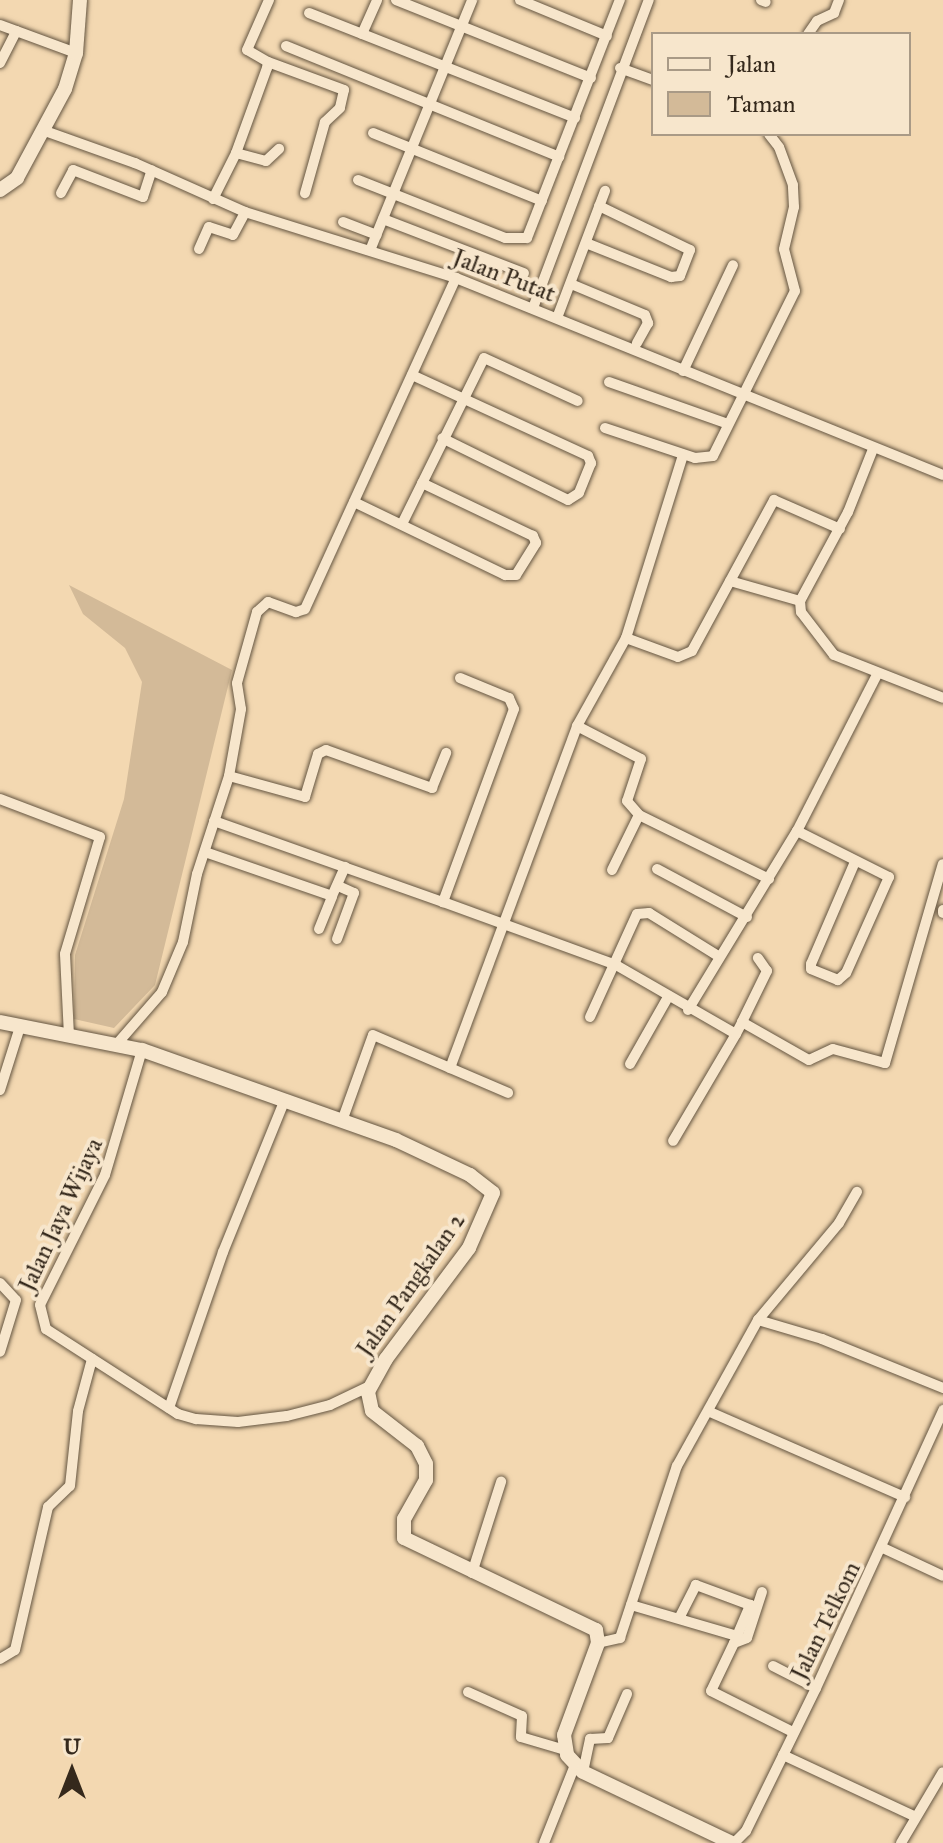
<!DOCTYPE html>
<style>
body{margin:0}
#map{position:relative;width:943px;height:1843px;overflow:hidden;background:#f3d8b1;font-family:"IM FELL Great Primer",serif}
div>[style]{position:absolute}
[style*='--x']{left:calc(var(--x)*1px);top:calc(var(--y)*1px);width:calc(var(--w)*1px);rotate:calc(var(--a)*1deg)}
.green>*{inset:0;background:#d3ba98}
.roads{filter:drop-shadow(0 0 2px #645541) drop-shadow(0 0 2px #645541)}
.street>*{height:10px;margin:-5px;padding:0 5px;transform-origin:5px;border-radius:5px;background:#f7e6cc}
.secondary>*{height:14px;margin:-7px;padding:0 7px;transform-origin:7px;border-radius:7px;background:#f7e6cc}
span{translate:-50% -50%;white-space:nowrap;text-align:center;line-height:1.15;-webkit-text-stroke:8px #f7e6cc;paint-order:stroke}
.street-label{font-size:24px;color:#35291c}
.legend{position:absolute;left:651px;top:32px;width:260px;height:104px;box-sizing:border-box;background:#f7e6cc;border:2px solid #a99a86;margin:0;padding:10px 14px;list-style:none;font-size:24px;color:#35291c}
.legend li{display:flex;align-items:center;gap:16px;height:40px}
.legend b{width:40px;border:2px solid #a99a86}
.north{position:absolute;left:32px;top:1731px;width:80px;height:80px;-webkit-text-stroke:6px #f7e6cc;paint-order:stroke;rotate:0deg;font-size:22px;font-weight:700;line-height:32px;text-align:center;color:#35291c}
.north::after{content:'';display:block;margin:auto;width:28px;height:36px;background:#35291c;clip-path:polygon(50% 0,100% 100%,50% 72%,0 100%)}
</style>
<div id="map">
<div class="green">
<i style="clip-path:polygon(69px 585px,232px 670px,155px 985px,114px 1028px,74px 1019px,75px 955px,124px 799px,142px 682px,125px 648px,83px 614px)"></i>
</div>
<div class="roads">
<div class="street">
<i style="--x:396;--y:0;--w:210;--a:21.8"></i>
<i style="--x:520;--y:0;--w:94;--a:22.5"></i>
<i style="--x:761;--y:0;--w:5;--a:22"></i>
<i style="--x:309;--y:13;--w:286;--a:21.5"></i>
<i style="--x:0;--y:25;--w:81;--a:20.2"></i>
<i style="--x:362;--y:34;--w:37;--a:-66"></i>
<i style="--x:808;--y:34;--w:16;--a:-55"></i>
<i style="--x:817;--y:21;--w:19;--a:-25"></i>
<i style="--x:834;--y:13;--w:14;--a:-69"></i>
<i style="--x:286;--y:46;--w:295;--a:22.1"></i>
<i style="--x:268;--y:62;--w:81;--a:20.2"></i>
<i style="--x:344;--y:90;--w:18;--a:103"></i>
<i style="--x:340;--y:108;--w:21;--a:137"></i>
<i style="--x:325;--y:122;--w:74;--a:105.7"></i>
<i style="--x:0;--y:63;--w:36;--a:-63"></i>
<i style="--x:620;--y:68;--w:35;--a:20"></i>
<i style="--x:45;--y:131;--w:96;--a:19.6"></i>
<i style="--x:135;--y:163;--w:120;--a:24"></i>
<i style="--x:245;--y:212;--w:221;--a:17.4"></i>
<i style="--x:456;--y:278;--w:525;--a:22.02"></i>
<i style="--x:373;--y:133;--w:182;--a:21.9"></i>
<i style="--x:236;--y:153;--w:31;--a:15"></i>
<i style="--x:266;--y:161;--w:18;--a:-43"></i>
<i style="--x:358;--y:180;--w:158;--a:21.5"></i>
<i style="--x:505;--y:238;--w:22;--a:0"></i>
<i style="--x:527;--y:238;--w:256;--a:-68.7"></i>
<i style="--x:61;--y:193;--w:26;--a:-62"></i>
<i style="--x:73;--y:170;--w:75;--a:21.1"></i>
<i style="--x:143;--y:197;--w:28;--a:-72"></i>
<i style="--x:213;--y:199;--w:51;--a:-63.4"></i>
<i style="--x:236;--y:153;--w:90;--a:-70"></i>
<i style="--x:267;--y:68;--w:6;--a:-81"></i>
<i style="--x:268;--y:62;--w:24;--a:-150"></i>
<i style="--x:247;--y:50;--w:55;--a:-66.3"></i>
<i style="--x:383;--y:219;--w:151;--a:21"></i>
<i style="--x:343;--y:222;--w:36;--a:21"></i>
<i style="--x:586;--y:243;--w:92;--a:21.8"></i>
<i style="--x:671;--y:277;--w:9;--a:-6"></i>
<i style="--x:680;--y:276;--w:28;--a:-69"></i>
<i style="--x:690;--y:250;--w:101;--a:-154.2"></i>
<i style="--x:371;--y:248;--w:268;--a:-67.8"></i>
<i style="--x:199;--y:249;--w:24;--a:-66"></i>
<i style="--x:209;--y:227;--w:25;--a:18"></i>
<i style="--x:233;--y:235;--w:26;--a:-62"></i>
<i style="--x:571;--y:284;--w:80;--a:22.7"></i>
<i style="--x:645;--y:315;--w:9;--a:69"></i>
<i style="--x:648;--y:323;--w:23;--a:119"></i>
<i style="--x:533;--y:308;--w:329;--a:-69.4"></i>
<i style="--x:557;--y:318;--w:136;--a:-69.3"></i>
<i style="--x:683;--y:371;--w:117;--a:-64.7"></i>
<i style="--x:412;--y:375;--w:194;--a:24.7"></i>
<i style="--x:588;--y:456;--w:8;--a:67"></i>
<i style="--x:591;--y:463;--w:32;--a:112"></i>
<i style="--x:579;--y:493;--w:13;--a:148"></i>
<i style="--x:568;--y:500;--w:140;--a:-153.8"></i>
<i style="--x:609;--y:382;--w:126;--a:19.4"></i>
<i style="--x:605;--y:428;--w:95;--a:18.4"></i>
<i style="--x:695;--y:458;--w:18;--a:-6"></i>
<i style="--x:713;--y:456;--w:184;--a:-63.6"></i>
<i style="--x:795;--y:291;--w:43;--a:-104.7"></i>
<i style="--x:784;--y:249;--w:43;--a:-76.6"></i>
<i style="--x:794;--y:207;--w:22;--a:-93"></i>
<i style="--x:793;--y:185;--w:40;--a:-110.2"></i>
<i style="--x:779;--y:147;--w:16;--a:-128"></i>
<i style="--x:873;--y:449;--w:68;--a:111.6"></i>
<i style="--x:848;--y:512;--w:101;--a:118.3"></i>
<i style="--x:800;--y:601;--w:11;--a:85"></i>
<i style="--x:801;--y:612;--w:54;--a:52.5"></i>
<i style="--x:834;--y:655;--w:117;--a:21.5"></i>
<i style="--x:354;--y:502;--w:168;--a:25.8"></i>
<i style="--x:505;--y:575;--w:11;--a:0"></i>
<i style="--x:516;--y:575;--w:38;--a:-58"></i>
<i style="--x:536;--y:543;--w:8;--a:-113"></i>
<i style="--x:533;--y:536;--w:123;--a:-154.5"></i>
<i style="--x:402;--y:524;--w:185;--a:-63.7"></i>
<i style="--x:484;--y:358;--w:103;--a:24.6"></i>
<i style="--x:730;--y:581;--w:73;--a:15.9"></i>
<i style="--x:626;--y:638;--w:55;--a:20.1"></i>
<i style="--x:678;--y:657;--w:15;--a:-23"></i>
<i style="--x:692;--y:651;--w:172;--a:-61.5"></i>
<i style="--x:774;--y:500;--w:72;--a:23.7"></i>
<i style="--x:460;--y:678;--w:53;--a:22.2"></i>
<i style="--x:509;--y:698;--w:12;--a:66"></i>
<i style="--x:514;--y:709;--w:206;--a:110.2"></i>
<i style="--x:443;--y:902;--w:184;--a:20"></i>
<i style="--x:616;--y:965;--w:138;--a:29.9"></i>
<i style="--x:736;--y:1034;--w:124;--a:120.5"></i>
<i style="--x:577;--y:726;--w:72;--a:27.3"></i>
<i style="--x:641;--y:759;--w:44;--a:108.4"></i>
<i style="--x:627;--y:801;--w:18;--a:49"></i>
<i style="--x:229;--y:776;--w:79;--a:15.4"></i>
<i style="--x:305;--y:797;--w:45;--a:-73.2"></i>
<i style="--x:318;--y:754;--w:9;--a:-27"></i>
<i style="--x:326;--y:750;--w:113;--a:19.7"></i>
<i style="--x:432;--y:788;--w:38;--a:-68"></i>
<i style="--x:0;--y:799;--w:107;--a:20.8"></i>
<i style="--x:100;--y:837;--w:122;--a:106.7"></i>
<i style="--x:65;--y:954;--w:81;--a:87.2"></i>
<i style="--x:214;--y:821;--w:243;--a:19.5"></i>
<i style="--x:797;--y:831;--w:103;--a:26.6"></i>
<i style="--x:889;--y:877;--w:105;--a:114.1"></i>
<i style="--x:846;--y:973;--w:11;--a:139"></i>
<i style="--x:838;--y:980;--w:29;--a:-158"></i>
<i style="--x:811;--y:969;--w:5;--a:-90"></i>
<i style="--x:811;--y:964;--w:111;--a:-66.7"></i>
<i style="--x:205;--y:852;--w:134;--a:19.1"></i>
<i style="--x:332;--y:896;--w:32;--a:-66"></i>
<i style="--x:657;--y:869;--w:102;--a:28.1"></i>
<i style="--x:612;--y:870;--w:61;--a:-63.9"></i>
<i style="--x:639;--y:815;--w:145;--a:26.2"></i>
<i style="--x:943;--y:910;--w:3;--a:90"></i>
<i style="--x:319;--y:929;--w:35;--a:-68"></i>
<i style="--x:337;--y:939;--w:49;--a:-69.7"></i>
<i style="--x:354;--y:893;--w:17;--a:-156"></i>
<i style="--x:688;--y:1010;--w:210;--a:-58.7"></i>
<i style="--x:797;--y:831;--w:175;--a:-62.9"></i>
<i style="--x:590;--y:1017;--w:113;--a:-65.5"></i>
<i style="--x:637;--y:914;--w:12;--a:-5"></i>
<i style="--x:649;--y:913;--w:81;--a:31.9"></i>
<i style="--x:742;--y:1022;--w:57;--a:-63.9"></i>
<i style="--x:767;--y:971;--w:16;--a:-125"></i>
<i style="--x:736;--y:1034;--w:13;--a:-63"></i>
<i style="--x:742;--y:1022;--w:77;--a:29.6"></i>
<i style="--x:809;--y:1060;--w:26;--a:-25"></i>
<i style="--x:833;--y:1049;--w:54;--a:15.1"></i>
<i style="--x:885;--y:1063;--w:207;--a:-73.8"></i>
<i style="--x:116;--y:1045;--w:70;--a:-49"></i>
<i style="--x:162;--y:992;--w:54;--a:-67.2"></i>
<i style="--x:183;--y:942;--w:69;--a:-78.4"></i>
<i style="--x:197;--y:874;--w:103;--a:-71.9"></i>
<i style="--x:229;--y:776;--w:68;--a:-79.8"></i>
<i style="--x:241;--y:709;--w:26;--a:-99"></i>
<i style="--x:237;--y:683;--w:74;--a:-74.3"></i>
<i style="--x:257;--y:612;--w:15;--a:-42"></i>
<i style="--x:268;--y:602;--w:30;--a:20"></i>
<i style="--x:296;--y:612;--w:9;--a:-18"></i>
<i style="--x:305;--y:609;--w:364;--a:-65.5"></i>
<i style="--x:142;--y:1050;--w:130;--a:106.5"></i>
<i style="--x:105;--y:1175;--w:145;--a:116.6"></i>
<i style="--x:40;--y:1305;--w:25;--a:76"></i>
<i style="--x:46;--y:1329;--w:157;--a:32.8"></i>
<i style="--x:178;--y:1414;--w:19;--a:16"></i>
<i style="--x:196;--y:1419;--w:42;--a:4.1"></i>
<i style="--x:238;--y:1422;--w:49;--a:-7"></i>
<i style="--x:287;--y:1416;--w:44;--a:-14.3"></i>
<i style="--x:330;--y:1405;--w:44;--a:-25.4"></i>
<i style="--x:630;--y:1064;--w:77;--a:-60.4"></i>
<i style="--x:450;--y:1068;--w:365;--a:-69.6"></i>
<i style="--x:577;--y:726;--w:101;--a:-60.9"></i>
<i style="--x:626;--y:638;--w:192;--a:-72.7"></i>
<i style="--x:0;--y:1090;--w:66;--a:-72.4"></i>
<i style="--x:342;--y:1121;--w:91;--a:-70.2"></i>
<i style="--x:373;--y:1035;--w:147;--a:23.2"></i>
<i style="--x:0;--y:1283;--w:23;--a:47"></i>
<i style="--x:16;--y:1300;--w:54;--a:107.1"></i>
<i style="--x:758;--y:1320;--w:67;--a:16.5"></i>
<i style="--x:822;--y:1339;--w:131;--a:22"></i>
<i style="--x:169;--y:1408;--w:165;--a:-70.9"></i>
<i style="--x:223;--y:1252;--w:162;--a:-67.9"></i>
<i style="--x:710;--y:1412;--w:213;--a:23.6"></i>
<i style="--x:883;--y:1548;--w:66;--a:25"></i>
<i style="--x:472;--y:1573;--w:96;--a:-72.3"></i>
<i style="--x:762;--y:1592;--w:48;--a:108.1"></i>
<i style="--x:747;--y:1638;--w:14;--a:159"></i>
<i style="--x:734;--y:1643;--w:53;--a:115.6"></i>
<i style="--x:711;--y:1691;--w:92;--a:26.6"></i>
<i style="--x:631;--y:1605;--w:110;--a:16.3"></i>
<i style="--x:737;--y:1636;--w:34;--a:-67"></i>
<i style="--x:750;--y:1605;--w:58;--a:-159.7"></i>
<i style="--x:696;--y:1585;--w:37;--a:117"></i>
<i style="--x:598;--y:1643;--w:23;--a:-13"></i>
<i style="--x:620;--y:1638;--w:181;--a:-71.7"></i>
<i style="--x:677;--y:1466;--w:167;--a:-61"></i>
<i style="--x:758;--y:1320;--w:126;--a:-50.1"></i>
<i style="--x:839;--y:1223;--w:36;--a:-60"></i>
<i style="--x:0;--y:1659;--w:17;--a:-31"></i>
<i style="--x:15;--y:1650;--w:147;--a:-77"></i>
<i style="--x:48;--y:1507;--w:30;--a:-44"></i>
<i style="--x:70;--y:1486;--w:75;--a:-83.9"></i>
<i style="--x:78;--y:1411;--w:54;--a:-74.9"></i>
<i style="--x:773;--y:1666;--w:48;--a:27.1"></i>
<i style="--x:468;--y:1692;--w:59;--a:24"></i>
<i style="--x:522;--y:1716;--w:21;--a:93"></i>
<i style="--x:521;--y:1737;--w:46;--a:16.5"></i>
<i style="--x:783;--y:1755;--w:145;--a:25"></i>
<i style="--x:583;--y:1772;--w:34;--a:-78"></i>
<i style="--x:590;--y:1739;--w:18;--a:-3"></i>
<i style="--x:608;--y:1738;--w:48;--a:-66.6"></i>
<i style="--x:544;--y:1843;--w:84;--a:-68.3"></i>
<i style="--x:734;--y:1843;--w:17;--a:-45"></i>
<i style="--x:746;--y:1831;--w:159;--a:-63.9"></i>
<i style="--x:816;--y:1688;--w:306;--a:-65.4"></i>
<i style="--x:901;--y:1843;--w:82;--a:-59.4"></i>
</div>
<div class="secondary">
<i style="--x:0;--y:190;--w:21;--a:-35"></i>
<i style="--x:17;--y:178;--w:101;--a:-61.7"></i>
<i style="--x:65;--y:89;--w:38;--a:-73"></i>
<i style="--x:76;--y:53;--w:53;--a:-85.7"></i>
<i style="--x:0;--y:1022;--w:145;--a:11.2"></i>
<i style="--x:142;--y:1050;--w:269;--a:19.5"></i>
<i style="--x:396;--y:1140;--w:82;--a:25.3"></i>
<i style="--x:470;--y:1175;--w:29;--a:38"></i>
<i style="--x:493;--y:1193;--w:60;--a:113.6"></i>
<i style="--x:469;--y:1248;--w:139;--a:126.8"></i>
<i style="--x:386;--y:1359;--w:38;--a:119"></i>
<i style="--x:368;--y:1392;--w:19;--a:78"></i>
<i style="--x:372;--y:1411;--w:57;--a:37.9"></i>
<i style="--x:417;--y:1446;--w:20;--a:63"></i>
<i style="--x:426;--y:1464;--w:16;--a:90"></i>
<i style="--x:426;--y:1480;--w:45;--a:119.4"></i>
<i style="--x:404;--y:1519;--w:19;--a:90"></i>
<i style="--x:404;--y:1538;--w:213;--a:25.6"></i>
<i style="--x:596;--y:1630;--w:13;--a:81"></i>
<i style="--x:598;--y:1643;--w:98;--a:110.3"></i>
<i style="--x:564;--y:1735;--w:20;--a:81"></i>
<i style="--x:567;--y:1755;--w:23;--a:47"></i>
<i style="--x:583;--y:1772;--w:165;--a:25.5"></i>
</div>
</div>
<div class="street-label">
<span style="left:504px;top:276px;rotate:21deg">Jalan Putat</span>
<span style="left:61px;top:1215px;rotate:-65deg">Jalan Jaya Wijaya</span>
<span style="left:411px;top:1285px;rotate:-55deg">Jalan Pangkalan 2</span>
<span style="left:826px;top:1621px;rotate:-64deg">Jalan Telkom</span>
</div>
<ul class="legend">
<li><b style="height:10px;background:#f7e6cc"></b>Jalan</li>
<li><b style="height:22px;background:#d3ba98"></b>Taman</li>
</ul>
<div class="north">U</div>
</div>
